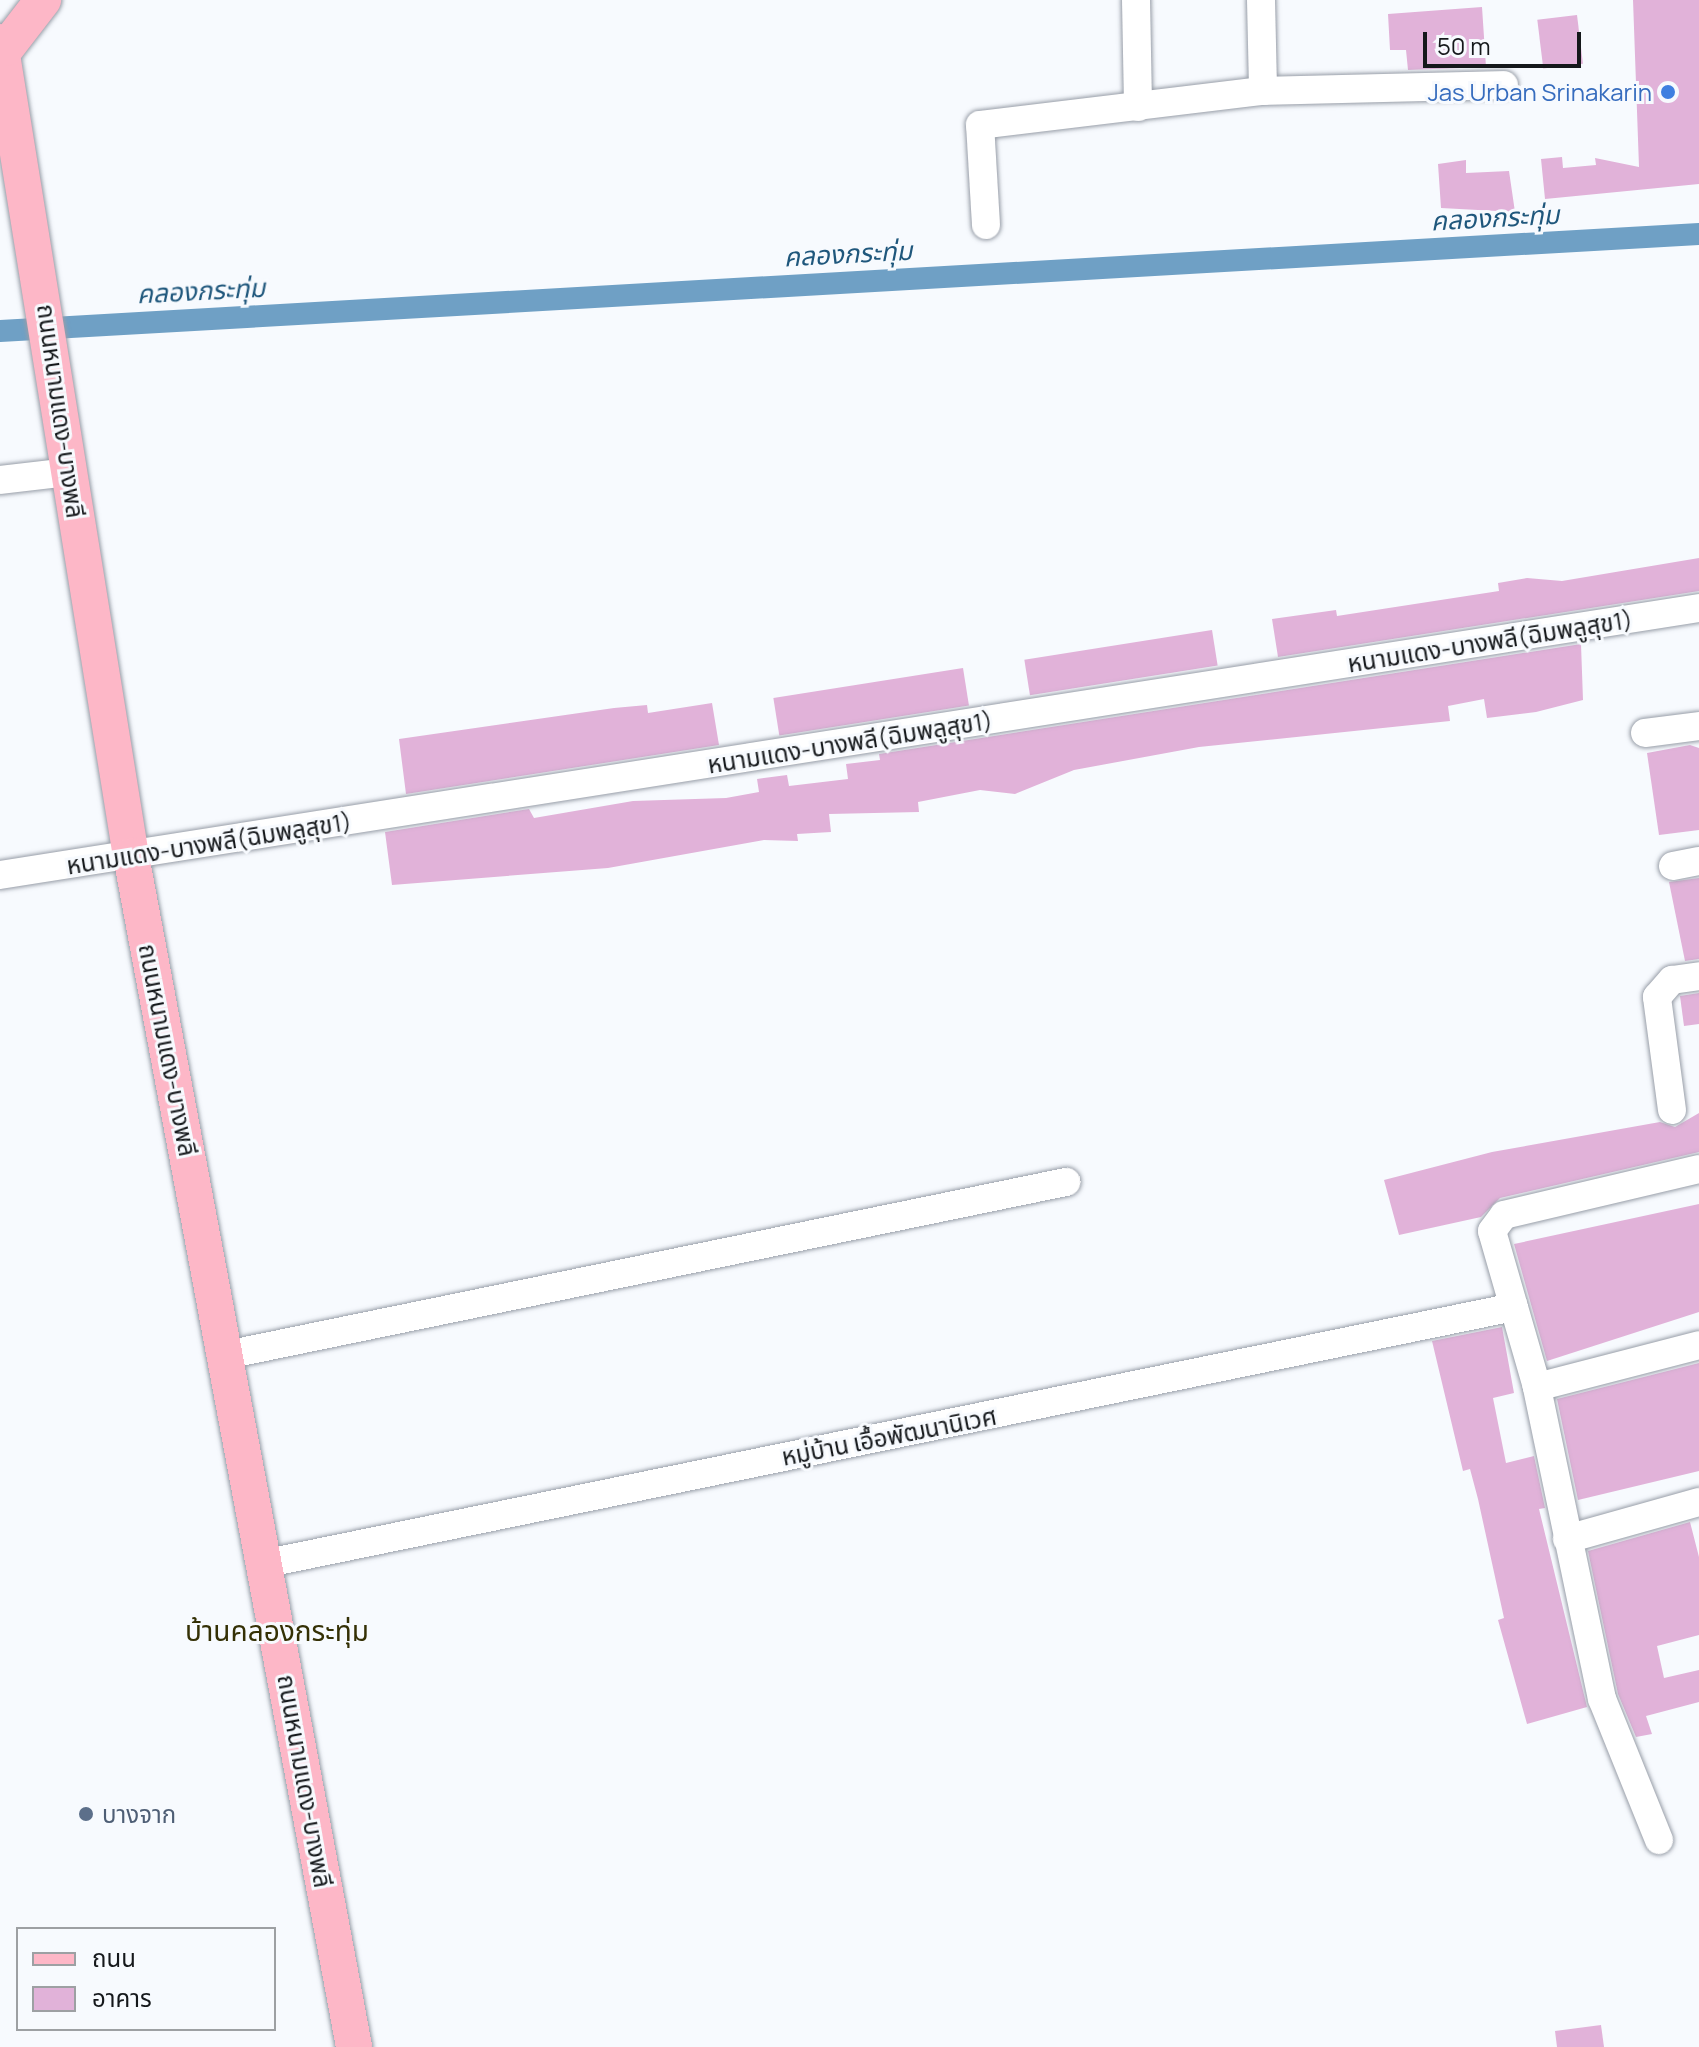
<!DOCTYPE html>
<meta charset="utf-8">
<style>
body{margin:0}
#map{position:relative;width:1699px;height:2047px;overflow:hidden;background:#f7fafe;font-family:Manrope,"Noto Sans Thai",sans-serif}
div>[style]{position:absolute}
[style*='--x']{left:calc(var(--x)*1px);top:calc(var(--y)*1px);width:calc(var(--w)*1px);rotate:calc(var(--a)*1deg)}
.canal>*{height:22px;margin:-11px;padding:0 11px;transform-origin:11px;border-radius:11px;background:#6fa0c5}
.building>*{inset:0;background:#e1b2d9;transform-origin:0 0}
.roads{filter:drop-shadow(0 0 2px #989ea8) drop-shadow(0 0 2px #989ea8)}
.minor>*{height:28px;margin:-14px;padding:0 14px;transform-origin:14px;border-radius:14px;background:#fff}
.major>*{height:36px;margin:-18px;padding:0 18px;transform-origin:18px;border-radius:18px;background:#fdb7c7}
.dots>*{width:22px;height:22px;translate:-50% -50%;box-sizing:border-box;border:4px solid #f7fafe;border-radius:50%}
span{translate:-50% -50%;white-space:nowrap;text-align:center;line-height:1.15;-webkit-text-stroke:6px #f7fafe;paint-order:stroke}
.shop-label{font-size:24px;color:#366cbe}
.right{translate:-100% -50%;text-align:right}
.street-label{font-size:24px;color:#15181b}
.service-label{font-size:24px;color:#4e5e75}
.left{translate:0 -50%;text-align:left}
.water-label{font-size:26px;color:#1f577c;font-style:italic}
.quarter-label{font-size:28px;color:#343005}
.legend{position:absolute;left:16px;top:1927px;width:260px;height:104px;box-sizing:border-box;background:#f7fafe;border:2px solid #9da0a3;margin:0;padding:10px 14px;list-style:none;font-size:24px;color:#15181b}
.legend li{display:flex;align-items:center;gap:16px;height:40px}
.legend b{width:40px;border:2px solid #9da0a3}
.scale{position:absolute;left:1423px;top:32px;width:158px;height:36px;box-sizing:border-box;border:4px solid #15181b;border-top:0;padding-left:10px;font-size:24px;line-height:28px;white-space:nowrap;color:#15181b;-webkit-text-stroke:6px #f7fafe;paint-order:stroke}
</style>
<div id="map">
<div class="canal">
<i style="--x:0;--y:331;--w:1702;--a:-3.27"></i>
</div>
<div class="building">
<i style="clip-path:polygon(1633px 0,1699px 0,1699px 184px,1545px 199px,1541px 159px,1562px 157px,1563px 168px,1596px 165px,1595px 158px,1639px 167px)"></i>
<i style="clip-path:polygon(1482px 7px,1486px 67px,1408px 70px,1406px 50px,1390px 50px,1388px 14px)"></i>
<i style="left:1577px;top:15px;width:49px;height:40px;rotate:83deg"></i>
<i style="clip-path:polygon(1466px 160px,1466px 173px,1509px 171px,1515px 212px,1441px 208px,1438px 164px)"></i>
<i style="clip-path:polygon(1699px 558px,1699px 591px,1278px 657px,1272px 619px,1336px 610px,1337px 616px,1499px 591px,1498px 583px,1527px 578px,1562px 581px)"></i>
<i style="left:1212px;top:630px;width:36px;height:190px;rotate:81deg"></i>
<i style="clip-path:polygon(1581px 644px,1583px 700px,1536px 712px,1487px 718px,1484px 699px,1448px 706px,1450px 721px,1199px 747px,1074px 770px,1015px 794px,980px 790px,918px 802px,919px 812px,829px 814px,831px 832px,797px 834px,798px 841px,764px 840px,608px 868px,392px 885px,385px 832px,529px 809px,534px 818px,633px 801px,726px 798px,759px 792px,757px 779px,787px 775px,789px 786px,848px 779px,846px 764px,880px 760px,879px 754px)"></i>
<i style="left:963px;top:668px;width:38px;height:192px;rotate:81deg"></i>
<i style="clip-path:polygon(712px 703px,719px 745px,406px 794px,399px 739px,614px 708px,647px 705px,648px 713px)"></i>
<i style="clip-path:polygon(1690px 745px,1699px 748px,1699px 830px,1659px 835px,1647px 753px)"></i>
<i style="clip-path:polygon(1699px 878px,1699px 959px,1685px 961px,1669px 882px)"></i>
<i style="clip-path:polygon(1699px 993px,1699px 1024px,1684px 1026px,1680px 996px)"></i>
<i style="clip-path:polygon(1699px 1113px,1699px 1152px,1500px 1198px,1481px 1217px,1399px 1235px,1384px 1180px,1492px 1152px,1660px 1122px,1675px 1127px)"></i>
<i style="clip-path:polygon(1699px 1204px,1699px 1312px,1547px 1361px,1514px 1244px)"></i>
<i style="clip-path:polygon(1502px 1327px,1514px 1393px,1493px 1398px,1506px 1463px,1534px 1456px,1545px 1508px,1539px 1509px,1587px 1707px,1527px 1724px,1498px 1620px,1504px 1618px,1478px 1499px,1470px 1469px,1463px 1471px,1432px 1341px)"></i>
<i style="clip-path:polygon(1699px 1363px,1699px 1471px,1578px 1500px,1557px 1399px)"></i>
<i style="clip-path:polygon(1690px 1522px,1699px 1557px,1699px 1635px,1657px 1646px,1664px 1678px,1699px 1670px,1699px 1702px,1646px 1716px,1652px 1734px,1636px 1737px,1618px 1694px,1588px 1551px)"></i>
<i style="clip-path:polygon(1601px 2025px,1604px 2047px,1557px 2047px,1555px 2031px)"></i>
</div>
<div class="roads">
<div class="minor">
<i style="--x:1136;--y:0;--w:107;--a:88.9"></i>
<i style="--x:1261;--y:0;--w:91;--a:88.7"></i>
<i style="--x:1263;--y:91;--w:241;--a:-1.4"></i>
<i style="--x:986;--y:225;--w:100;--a:-93.4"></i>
<i style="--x:980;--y:125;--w:285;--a:-6.9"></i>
<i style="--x:0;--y:480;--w:69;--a:-6.6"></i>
<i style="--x:1645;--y:733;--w:54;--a:-7.4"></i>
<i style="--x:1673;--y:866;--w:26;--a:-11"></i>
<i style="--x:0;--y:875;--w:1720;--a:-8.93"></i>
<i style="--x:1672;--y:1110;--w:114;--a:-97.6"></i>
<i style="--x:1657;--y:997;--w:23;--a:-49"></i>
<i style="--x:1672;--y:980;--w:27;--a:-8"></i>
<i style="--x:226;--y:1355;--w:858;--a:-11.64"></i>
<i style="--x:1537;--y:1387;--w:167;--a:-14.5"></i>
<i style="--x:1567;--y:1539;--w:137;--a:-15.7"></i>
<i style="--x:263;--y:1564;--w:1277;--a:-11.61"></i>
<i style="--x:1659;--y:1840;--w:152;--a:-112"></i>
<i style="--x:1602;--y:1699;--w:319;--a:-101.8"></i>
<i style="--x:1537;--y:1387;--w:162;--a:-106.1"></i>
<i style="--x:1492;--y:1231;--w:20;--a:-53"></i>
<i style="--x:1504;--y:1215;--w:200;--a:-13.3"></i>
</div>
<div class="major">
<i style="--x:0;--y:42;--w:824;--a:80.86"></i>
<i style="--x:131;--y:856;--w:1212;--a:79.39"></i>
<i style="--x:6;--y:48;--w:61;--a:-52.4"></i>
</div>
</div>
<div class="dots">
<i style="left:1668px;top:92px;background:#3f7fe0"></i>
<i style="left:86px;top:1814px;background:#5c6f8a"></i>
</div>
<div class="shop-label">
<span class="right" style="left:1652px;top:92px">Jas Urban Srinakarin</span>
</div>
<div class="street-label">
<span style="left:61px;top:411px;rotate:82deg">ถนนหนามแดง-บางพลี</span>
<span style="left:1490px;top:641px;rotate:-9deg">หนามแดง-บางพลี(ฉิมพลูสุข1)</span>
<span style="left:850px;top:742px;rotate:-9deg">หนามแดง-บางพลี(ฉิมพลูสุข1)</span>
<span style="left:209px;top:843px;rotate:-9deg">หนามแดง-บางพลี(ฉิมพลูสุข1)</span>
<span style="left:168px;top:1050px;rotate:79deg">ถนนหนามแดง-บางพลี</span>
<span style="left:889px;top:1436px;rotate:-11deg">หมู่บ้าน เอื้อพัฒนานิเวศ</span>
<span style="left:305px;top:1781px;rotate:80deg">ถนนหนามแดง-บางพลี</span>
</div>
<div class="service-label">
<span class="left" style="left:102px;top:1814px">บางจาก</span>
</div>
<div class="water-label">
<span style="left:1495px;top:218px;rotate:-3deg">คลองกระทุ่ม</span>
<span style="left:848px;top:254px;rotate:-3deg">คลองกระทุ่ม</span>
<span style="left:201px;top:291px;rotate:-3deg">คลองกระทุ่ม</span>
</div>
<div class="quarter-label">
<span style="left:277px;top:1630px">บ้านคลองกระทุ่ม</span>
</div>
<ul class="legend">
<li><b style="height:10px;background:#fdb7c7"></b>ถนน</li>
<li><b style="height:22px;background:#e1b2d9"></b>อาคาร</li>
</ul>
<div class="scale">50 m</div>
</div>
